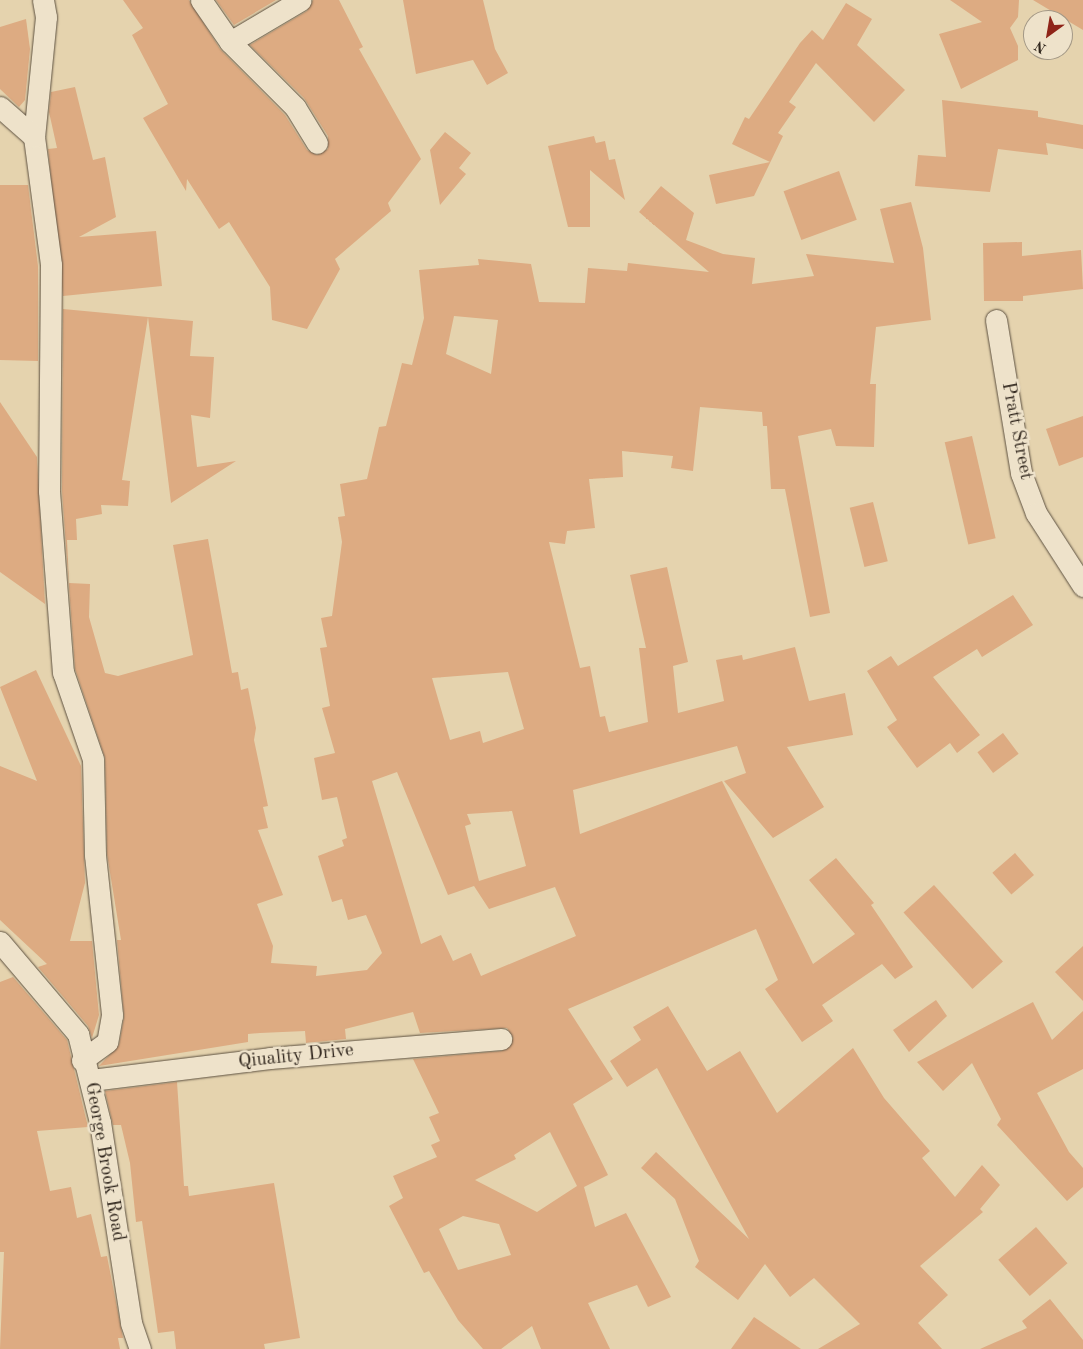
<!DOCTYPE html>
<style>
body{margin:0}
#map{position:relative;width:1083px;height:1349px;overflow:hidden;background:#e5d3ae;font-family:"Old Standard TT",serif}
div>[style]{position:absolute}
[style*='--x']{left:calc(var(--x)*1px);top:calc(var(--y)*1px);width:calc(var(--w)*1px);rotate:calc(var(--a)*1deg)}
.building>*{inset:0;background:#ddab82;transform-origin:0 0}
.roads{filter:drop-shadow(0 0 1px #5d5141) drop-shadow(0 0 1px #5d5141)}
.minor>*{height:21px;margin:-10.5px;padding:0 10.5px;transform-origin:10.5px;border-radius:10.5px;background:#eee2ca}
span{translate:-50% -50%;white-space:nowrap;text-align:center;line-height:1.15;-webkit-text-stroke:5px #eee2ca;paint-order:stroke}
.street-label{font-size:19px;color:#30261d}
.north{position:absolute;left:1023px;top:10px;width:50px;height:50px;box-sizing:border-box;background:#eee2ca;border:1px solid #a29785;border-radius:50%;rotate:212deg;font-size:14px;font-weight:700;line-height:20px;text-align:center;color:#30261d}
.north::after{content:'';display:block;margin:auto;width:18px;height:22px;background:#8f2418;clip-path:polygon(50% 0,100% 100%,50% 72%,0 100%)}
</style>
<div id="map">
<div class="building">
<i style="clip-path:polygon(123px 0,189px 0,220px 49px,285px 115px,307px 150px,317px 155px,328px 149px,328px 136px,304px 98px,250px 45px,307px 11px,313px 0,339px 0,363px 47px,359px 49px,421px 159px,388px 203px,391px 211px,335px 259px,340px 269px,307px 329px,272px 320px,270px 287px,229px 222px,219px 229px,187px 179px,186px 191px,143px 118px,168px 104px,132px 35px,143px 28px)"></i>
<i style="clip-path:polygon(216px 0,276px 0,234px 25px)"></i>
<i style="clip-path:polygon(403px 0,483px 0,495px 49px,508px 73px,487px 85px,473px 60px,416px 74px)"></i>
<i style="clip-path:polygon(950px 0,1019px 0,1018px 17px,1010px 28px,1018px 46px,1018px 60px,961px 89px,939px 34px,982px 22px)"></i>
<i style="clip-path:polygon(1033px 0,1083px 0,1083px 30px)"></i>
<i style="clip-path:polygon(846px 3px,872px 19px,857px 45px,905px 90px,874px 122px,816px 63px,789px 102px,796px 107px,778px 133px,783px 136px,754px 196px,716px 204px,709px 175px,770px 162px,732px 144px,745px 117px,749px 119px,800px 43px,812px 30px,823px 40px)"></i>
<i style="clip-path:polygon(26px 19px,30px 49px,25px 100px,19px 107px,0 89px,0 27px)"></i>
<i style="clip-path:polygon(75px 87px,93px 160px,105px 157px,116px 217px,79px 237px,156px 231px,162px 286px,63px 296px,48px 149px,57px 148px,49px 112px,51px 92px)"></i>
<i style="clip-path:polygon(942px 100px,1038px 111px,1038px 117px,1083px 125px,1083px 149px,1046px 143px,1048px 155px,998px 149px,990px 192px,915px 186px,918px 155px,946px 157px)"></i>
<i style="clip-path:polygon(445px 132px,471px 153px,459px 168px,466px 174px,440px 205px,430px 150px)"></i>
<i style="clip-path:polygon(594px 136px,596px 143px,605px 141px,609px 160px,615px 159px,625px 200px,590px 170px,590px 227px,568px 227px,548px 146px)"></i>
<i style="left:839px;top:171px;width:52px;height:59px;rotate:70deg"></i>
<i style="clip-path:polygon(0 185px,28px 185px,38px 266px,38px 361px,0 360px)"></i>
<i style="clip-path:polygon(evenodd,661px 186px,694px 213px,686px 240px,723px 254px,755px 258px,752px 284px,814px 276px,806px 254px,894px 263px,880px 209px,911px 202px,923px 248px,931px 320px,876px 327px,870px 384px,876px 384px,874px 447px,836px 446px,831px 429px,798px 436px,830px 613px,810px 617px,785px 489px,771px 489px,767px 426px,763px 426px,762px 412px,700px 407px,693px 471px,671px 468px,673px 456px,622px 451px,623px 477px,589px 479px,595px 528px,567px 531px,565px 544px,549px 542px,580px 668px,590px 666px,600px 717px,605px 716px,609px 732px,648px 722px,639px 648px,646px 648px,630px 575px,667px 567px,688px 662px,673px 666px,678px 713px,724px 701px,716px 660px,742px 655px,743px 660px,795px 647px,809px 701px,845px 693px,853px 735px,787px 747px,824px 807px,773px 838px,724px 781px,746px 773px,737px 746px,573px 790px,580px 834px,722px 781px,813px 964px,855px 934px,809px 880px,836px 858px,874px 903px,871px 905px,913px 967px,895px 979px,882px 964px,822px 1005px,833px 1021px,802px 1042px,765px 989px,778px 980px,756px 929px,568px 1009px,613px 1079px,573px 1104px,608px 1175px,584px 1187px,595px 1227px,626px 1213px,671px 1297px,648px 1307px,637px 1285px,588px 1303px,610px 1349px,541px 1349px,532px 1326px,501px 1349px,483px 1349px,458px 1320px,429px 1271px,424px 1273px,389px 1206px,403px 1198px,393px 1176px,437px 1157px,431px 1145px,440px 1141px,429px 1117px,439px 1113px,413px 1059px,502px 1051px,513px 1038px,507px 1028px,420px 1033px,413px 1012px,345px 1029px,346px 1039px,306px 1043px,305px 1031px,260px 1033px,248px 1034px,248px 1042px,99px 1066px,119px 1045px,124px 1017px,117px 940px,121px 940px,107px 854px,105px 758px,75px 669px,62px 491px,63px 309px,148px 317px,122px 480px,130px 481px,128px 506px,101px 505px,102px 514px,76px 519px,77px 540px,67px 540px,69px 583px,90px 584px,89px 617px,105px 673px,118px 676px,193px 655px,173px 545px,208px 539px,232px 673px,238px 672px,241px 690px,248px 688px,256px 728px,254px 740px,268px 806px,263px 807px,268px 828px,258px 830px,283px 895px,257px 904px,273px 946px,271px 963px,317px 966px,316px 976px,367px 970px,382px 953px,366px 915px,348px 920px,342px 899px,332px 902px,318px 856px,344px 846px,342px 840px,347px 838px,337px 797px,322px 800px,314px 758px,335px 753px,322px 708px,330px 706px,320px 648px,327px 647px,321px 618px,332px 616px,342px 542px,338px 517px,345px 516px,340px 484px,367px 479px,379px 427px,386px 426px,402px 363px,412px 365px,424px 318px,419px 270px,479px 265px,478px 259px,531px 264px,539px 302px,585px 303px,588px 268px,627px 271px,628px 263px,709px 272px,639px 212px,661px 186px,454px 316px,498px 320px,491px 374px,446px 354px,454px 316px,661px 186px,508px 672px,524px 729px,483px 743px,480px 731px,450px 740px,432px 678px,508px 672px,661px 186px,397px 772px,448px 895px,474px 886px,489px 909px,555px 887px,576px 936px,481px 976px,471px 953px,453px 961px,441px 935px,421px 944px,372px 781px,397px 772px,661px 186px,512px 811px,526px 866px,479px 881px,465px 826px,471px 824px,467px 814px,512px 811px,661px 186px,550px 1132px,577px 1186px,537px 1212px,475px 1180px,516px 1159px,514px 1155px,550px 1132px,661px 186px,463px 1216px,499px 1224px,511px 1255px,458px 1270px,439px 1229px,463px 1216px)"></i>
<i style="clip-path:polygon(1022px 242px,1022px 256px,1081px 250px,1083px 289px,1023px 296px,1023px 301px,984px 301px,983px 243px)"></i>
<i style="clip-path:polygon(148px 317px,193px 321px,190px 356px,214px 357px,210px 418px,191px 415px,197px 467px,236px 461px,171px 503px)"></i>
<i style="clip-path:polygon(0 402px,37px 457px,45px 604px,0 572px)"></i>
<i style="clip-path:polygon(1083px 416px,1083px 457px,1059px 466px,1046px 429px)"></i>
<i style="left:972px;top:436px;width:105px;height:28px;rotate:77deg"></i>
<i style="left:873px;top:502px;width:61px;height:24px;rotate:76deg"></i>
<i style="clip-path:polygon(1013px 595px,1033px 625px,982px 657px,977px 649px,933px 677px,980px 735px,957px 753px,950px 743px,917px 768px,887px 727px,897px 720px,867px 671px,891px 656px,898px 666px)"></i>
<i style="clip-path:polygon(36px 670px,81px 766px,85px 883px,70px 941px,92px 941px,99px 1015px,92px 1038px,88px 1026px,38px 967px,47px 964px,0 920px,0 766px,37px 781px,0 687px)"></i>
<i style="left:1003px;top:733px;width:26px;height:32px;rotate:53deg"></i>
<i style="left:1015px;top:853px;width:29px;height:30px;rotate:49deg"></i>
<i style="left:934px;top:885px;width:103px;height:41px;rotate:48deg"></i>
<i style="clip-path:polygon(1083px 946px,1083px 1001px,1055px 972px)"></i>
<i style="clip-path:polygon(13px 977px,67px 1040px,88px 1127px,37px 1131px,50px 1191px,71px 1187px,77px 1218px,91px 1214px,101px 1257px,107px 1256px,123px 1338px,118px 1338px,120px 1349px,0 1349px,4px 1252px,0 1252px,0 982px)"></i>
<i style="clip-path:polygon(936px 1000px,947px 1016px,909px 1052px,893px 1030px)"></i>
<i style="clip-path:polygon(1033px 1002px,1052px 1040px,1083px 1011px,1083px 1069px,1037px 1093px,1069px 1152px,1083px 1168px,1083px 1187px,1067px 1201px,997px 1125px,1001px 1119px,972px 1063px,943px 1091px,917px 1062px)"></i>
<i style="clip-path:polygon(668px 1006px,707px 1071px,740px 1051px,777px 1113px,853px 1048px,884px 1098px,930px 1151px,922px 1158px,955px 1197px,982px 1165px,1000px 1185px,980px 1209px,983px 1212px,920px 1266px,948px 1295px,918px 1323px,942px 1349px,818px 1349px,860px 1324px,814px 1278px,790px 1297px,765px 1264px,738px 1300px,695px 1267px,699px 1261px,675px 1199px,641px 1168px,656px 1152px,749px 1239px,657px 1068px,627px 1087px,610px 1061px,641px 1040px,633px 1027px)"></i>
<i style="clip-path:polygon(177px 1082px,184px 1186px,188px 1186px,189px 1196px,274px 1183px,300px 1338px,264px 1344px,265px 1349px,176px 1349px,174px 1331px,158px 1333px,142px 1221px,136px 1222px,130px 1163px,121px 1125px,113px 1125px,105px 1091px)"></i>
<i style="left:1036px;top:1227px;width:48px;height:50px;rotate:49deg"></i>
<i style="clip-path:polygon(1050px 1299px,1083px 1340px,1083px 1349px,980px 1349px,1027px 1328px,1022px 1321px)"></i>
<i style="clip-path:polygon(754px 1317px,801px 1349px,731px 1349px)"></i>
</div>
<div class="roads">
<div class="minor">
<i style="--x:43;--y:0;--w:17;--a:80"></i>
<i style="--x:46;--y:17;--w:121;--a:95.7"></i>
<i style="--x:34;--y:137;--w:129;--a:82.4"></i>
<i style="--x:51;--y:265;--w:226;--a:90.5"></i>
<i style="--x:49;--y:491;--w:182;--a:85.6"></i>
<i style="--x:63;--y:672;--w:92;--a:71"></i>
<i style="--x:93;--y:759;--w:96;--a:88.8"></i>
<i style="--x:95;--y:855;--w:161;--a:83.9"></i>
<i style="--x:112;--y:1015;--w:27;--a:100"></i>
<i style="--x:107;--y:1042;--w:31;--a:144"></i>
<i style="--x:201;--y:0;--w:51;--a:55.4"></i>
<i style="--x:230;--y:42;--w:92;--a:45"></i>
<i style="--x:295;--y:107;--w:42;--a:58.6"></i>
<i style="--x:230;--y:42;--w:82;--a:-30.6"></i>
<i style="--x:0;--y:107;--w:45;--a:41.4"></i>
<i style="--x:996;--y:320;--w:155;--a:80.7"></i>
<i style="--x:1021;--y:473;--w:43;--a:69.4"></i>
<i style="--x:1036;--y:513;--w:87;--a:57.2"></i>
<i style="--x:0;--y:942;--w:121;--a:49.7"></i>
<i style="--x:78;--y:1034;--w:91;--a:76"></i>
<i style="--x:100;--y:1122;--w:203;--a:81.2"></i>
<i style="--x:131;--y:1323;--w:28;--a:71"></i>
<i style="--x:91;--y:1080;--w:180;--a:-7"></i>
<i style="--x:270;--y:1058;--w:232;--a:-4.7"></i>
</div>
</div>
<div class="street-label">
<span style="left:1016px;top:431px;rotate:79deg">Pratt Street</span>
<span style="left:296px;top:1057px;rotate:-6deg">Qiuality Drive</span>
<span style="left:104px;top:1162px;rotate:80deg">George Brook Road</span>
</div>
<div class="north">N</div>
</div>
